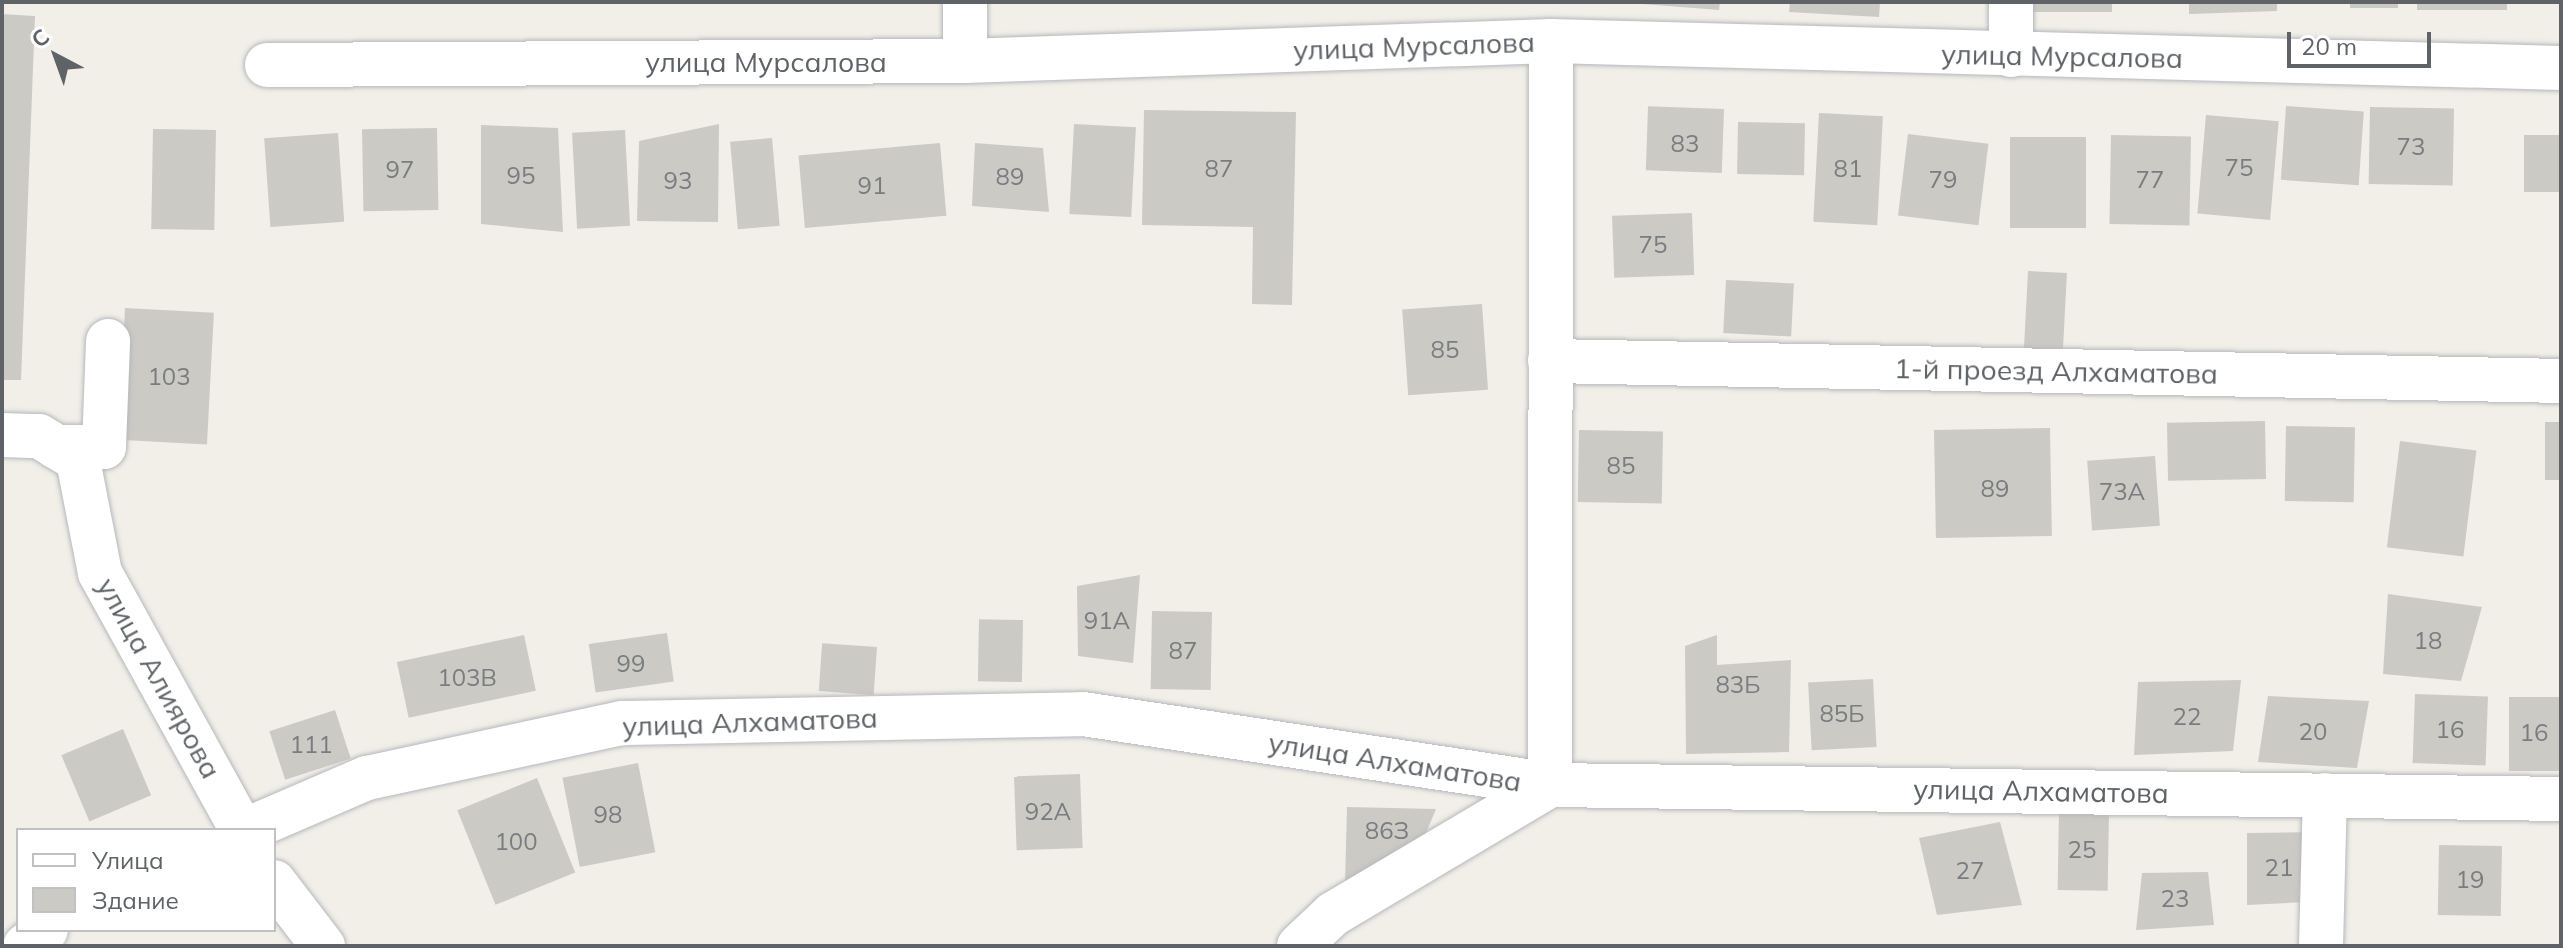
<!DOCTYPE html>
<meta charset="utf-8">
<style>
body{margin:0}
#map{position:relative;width:2563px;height:948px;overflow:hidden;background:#f1efe8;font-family:Mulish,sans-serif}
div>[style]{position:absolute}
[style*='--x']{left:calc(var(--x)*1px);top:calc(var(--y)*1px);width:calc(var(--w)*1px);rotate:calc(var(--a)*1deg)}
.building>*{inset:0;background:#cccac5;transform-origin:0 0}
.roads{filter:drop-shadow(0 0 2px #b5b8bc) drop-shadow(0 0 2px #b5b8bc)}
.minor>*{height:44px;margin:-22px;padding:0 22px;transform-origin:22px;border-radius:22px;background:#fff}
span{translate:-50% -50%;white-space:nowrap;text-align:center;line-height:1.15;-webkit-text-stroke:6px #fff;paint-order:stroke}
.number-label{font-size:24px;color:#7a7d7f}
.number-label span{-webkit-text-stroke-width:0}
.street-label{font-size:28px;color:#5f6368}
.frame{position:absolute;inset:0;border:4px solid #5f6368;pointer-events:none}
.legend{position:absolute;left:16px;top:828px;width:260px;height:104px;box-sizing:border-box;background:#fff;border:2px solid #bfc1c3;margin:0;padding:10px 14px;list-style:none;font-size:24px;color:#5f6368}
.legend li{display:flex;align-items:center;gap:16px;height:40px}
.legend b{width:40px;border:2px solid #bfc1c3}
.north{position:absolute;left:16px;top:16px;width:80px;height:80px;-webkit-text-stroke:6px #fff;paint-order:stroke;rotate:319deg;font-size:22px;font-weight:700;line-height:32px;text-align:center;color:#5f6368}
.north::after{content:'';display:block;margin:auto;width:28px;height:36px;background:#5f6368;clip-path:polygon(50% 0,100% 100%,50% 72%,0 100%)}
.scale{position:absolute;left:2287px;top:32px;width:144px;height:36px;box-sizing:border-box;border:4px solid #5f6368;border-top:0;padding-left:10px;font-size:24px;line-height:28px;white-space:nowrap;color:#5f6368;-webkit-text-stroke:6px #fff;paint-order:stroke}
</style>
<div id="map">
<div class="building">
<i style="clip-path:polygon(1617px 2px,1720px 2px,1719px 10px)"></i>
<i style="clip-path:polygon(1790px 2px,1880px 2px,1879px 17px,1789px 12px)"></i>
<i style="left:2028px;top:2px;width:84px;height:10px"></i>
<i style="clip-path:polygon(2189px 2px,2277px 2px,2277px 11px,2189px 14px)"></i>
<i style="left:2350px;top:2px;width:48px;height:6px"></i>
<i style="left:2417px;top:2px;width:90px;height:8px"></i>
<i style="clip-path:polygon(2px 14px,35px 16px,21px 380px,2px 380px)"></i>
<i style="left:2286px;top:106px;width:78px;height:74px;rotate:4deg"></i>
<i style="left:2370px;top:107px;width:84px;height:77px;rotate:1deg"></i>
<i style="left:1724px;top:109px;width:64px;height:76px;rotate:92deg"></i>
<i style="clip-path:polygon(1144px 110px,1296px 112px,1292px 305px,1252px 304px,1253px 227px,1142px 225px)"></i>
<i style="left:1819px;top:113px;width:64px;height:109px;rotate:3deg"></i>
<i style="left:2206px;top:115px;width:73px;height:99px;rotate:5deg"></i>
<i style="left:1738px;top:122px;width:67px;height:52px;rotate:1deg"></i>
<i style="clip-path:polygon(719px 124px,718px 222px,637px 221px,639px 141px)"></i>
<i style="left:1074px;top:124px;width:62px;height:90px;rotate:3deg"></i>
<i style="clip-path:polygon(481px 125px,558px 128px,563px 232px,481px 224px)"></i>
<i style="left:437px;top:128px;width:82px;height:75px;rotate:89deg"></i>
<i style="left:153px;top:129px;width:63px;height:100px;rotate:1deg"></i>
<i style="left:625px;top:130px;width:96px;height:53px;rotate:87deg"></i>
<i style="left:338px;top:133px;width:89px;height:74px;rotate:86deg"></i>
<i style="left:1908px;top:134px;width:81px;height:82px;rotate:7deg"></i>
<i style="left:2111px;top:135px;width:80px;height:89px;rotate:1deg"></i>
<i style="left:2524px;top:135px;width:37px;height:57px"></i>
<i style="left:2086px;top:137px;width:91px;height:76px;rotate:90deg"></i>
<i style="left:772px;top:138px;width:88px;height:42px;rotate:85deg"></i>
<i style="left:940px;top:143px;width:73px;height:142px;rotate:85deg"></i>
<i style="clip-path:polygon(975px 143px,1043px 148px,1049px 212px,972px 206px)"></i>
<i style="left:1692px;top:213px;width:62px;height:80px;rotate:88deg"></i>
<i style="left:2028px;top:271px;width:39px;height:85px;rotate:3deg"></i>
<i style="left:1726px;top:280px;width:68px;height:53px;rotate:3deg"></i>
<i style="left:1482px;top:304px;width:86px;height:80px;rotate:86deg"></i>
<i style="left:125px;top:308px;width:89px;height:132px;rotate:3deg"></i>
<i style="left:2265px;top:421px;width:58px;height:98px;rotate:89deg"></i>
<i style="left:2545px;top:422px;width:16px;height:58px"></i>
<i style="left:2286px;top:426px;width:69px;height:75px;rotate:1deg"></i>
<i style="left:2050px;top:428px;width:108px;height:116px;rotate:89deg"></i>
<i style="left:1579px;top:430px;width:84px;height:72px;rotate:1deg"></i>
<i style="left:2400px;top:441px;width:77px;height:107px;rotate:7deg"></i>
<i style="left:2155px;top:456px;width:70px;height:68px;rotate:86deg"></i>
<i style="clip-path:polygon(1140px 575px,1133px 663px,1078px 656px,1077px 586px)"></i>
<i style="clip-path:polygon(2388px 594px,2482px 607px,2461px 681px,2383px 674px)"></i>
<i style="left:1212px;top:612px;width:78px;height:60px;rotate:91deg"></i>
<i style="left:1023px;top:620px;width:62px;height:44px;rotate:91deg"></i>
<i style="left:667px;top:633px;width:49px;height:79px;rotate:82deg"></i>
<i style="left:524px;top:635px;width:57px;height:130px;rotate:78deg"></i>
<i style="clip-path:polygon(1717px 635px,1717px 665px,1791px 660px,1789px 752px,1686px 754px,1685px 646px)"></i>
<i style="left:877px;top:647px;width:48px;height:55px;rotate:94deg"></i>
<i style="left:1873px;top:679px;width:68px;height:65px;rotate:87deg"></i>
<i style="clip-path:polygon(2241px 680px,2233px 751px,2134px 755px,2138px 682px)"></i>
<i style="left:2415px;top:694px;width:73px;height:69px;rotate:2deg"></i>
<i style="clip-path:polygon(2268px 696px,2369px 701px,2357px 768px,2258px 762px)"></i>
<i style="left:2561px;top:697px;width:74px;height:52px;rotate:90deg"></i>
<i style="left:335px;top:710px;width:51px;height:69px;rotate:72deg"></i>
<i style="left:123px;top:729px;width:72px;height:67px;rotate:67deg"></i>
<i style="left:638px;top:763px;width:91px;height:77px;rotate:79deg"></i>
<i style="left:1080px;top:774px;width:74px;height:66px;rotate:88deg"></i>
<i style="left:537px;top:778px;width:102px;height:86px;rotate:68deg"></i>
<i style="clip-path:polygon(1347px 807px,1436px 809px,1418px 852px,1345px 884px)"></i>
<i style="left:2059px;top:811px;width:50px;height:79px;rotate:1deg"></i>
<i style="clip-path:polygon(2000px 822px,2022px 905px,1937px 915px,1919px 838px)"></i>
<i style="clip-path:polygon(2315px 832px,2307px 902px,2247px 905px,2247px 833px)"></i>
<i style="left:2439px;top:845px;width:63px;height:70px;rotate:1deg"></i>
<i style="clip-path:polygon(2208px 872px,2214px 925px,2136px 930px,2142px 873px)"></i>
</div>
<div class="roads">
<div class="minor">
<i style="--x:965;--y:2;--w:59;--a:90"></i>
<i style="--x:2011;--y:2;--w:53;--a:90"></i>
<i style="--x:267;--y:65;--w:698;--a:-0.33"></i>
<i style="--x:965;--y:61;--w:586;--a:-1.95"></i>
<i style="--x:1551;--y:41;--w:1010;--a:1.53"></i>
<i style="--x:1550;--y:361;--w:1011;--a:1.13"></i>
<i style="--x:2;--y:435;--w:37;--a:2"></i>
<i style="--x:39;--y:436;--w:46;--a:31.6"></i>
<i style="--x:78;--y:460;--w:115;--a:79"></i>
<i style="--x:100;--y:573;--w:294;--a:61.1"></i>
<i style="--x:56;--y:447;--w:48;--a:0"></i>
<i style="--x:104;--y:447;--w:106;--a:-87.8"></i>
<i style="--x:246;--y:830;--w:132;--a:-23.3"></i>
<i style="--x:367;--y:778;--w:261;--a:-12.2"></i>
<i style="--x:622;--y:723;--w:461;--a:-1.1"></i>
<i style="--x:1083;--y:714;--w:472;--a:8.6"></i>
<i style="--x:1550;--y:785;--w:1011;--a:0.79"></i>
<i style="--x:274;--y:882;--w:81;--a:52.6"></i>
<i style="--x:25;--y:946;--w:26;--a:-37"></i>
<i style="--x:1299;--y:946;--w:47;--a:-43.3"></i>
<i style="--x:1333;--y:914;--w:252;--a:-30.7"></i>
<i style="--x:1550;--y:785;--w:744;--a:-89.92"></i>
<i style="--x:2321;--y:946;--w:151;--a:-88.5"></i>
</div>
</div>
<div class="number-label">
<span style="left:1685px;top:144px">83</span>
<span style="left:2411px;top:147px">73</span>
<span style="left:2239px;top:168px">75</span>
<span style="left:1219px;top:169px">87</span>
<span style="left:1848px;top:169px">81</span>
<span style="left:400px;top:170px">97</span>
<span style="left:521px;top:176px">95</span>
<span style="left:1010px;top:177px">89</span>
<span style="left:1943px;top:180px">79</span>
<span style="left:2150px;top:180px">77</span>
<span style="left:678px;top:181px">93</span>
<span style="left:872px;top:186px">91</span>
<span style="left:1653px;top:245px">75</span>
<span style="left:1445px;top:350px">85</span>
<span style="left:169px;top:377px">103</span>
<span style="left:1621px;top:466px">85</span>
<span style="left:1995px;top:489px">89</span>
<span style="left:2122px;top:492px">73А</span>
<span style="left:1107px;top:621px">91А</span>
<span style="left:2428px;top:641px">18</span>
<span style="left:1183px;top:651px">87</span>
<span style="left:631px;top:664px">99</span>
<span style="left:467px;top:678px">103В</span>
<span style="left:1738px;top:685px">83Б</span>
<span style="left:1842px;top:714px">85Б</span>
<span style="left:2187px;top:717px">22</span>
<span style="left:2450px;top:730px">16</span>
<span style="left:2313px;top:732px">20</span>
<span style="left:2534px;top:733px">16</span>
<span style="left:311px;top:745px">111</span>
<span style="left:1048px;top:812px">92А</span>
<span style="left:608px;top:815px">98</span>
<span style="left:1387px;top:831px">86З</span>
<span style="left:516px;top:842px">100</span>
<span style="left:2082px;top:850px">25</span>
<span style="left:2279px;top:868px">21</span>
<span style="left:1970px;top:871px">27</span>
<span style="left:2470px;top:880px">19</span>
<span style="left:2175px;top:899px">23</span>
</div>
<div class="street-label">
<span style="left:1414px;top:46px;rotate:-2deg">улица Мурсалова</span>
<span style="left:2062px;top:56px;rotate:1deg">улица Мурсалова</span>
<span style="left:766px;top:62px">улица Мурсалова</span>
<span style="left:2056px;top:371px;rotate:1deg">1-й проезд Алхаматова</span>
<span style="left:159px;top:678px;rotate:61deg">улица Алиярова</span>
<span style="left:750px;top:722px;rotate:-2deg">улица Алхаматова</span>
<span style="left:1395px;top:762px;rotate:9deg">улица Алхаматова</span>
<span style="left:2041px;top:791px;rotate:1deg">улица Алхаматова</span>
</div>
<div class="frame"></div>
<ul class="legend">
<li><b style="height:10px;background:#fff"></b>Улица</li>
<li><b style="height:22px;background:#cccac5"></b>Здание</li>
</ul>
<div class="north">С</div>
<div class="scale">20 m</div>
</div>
